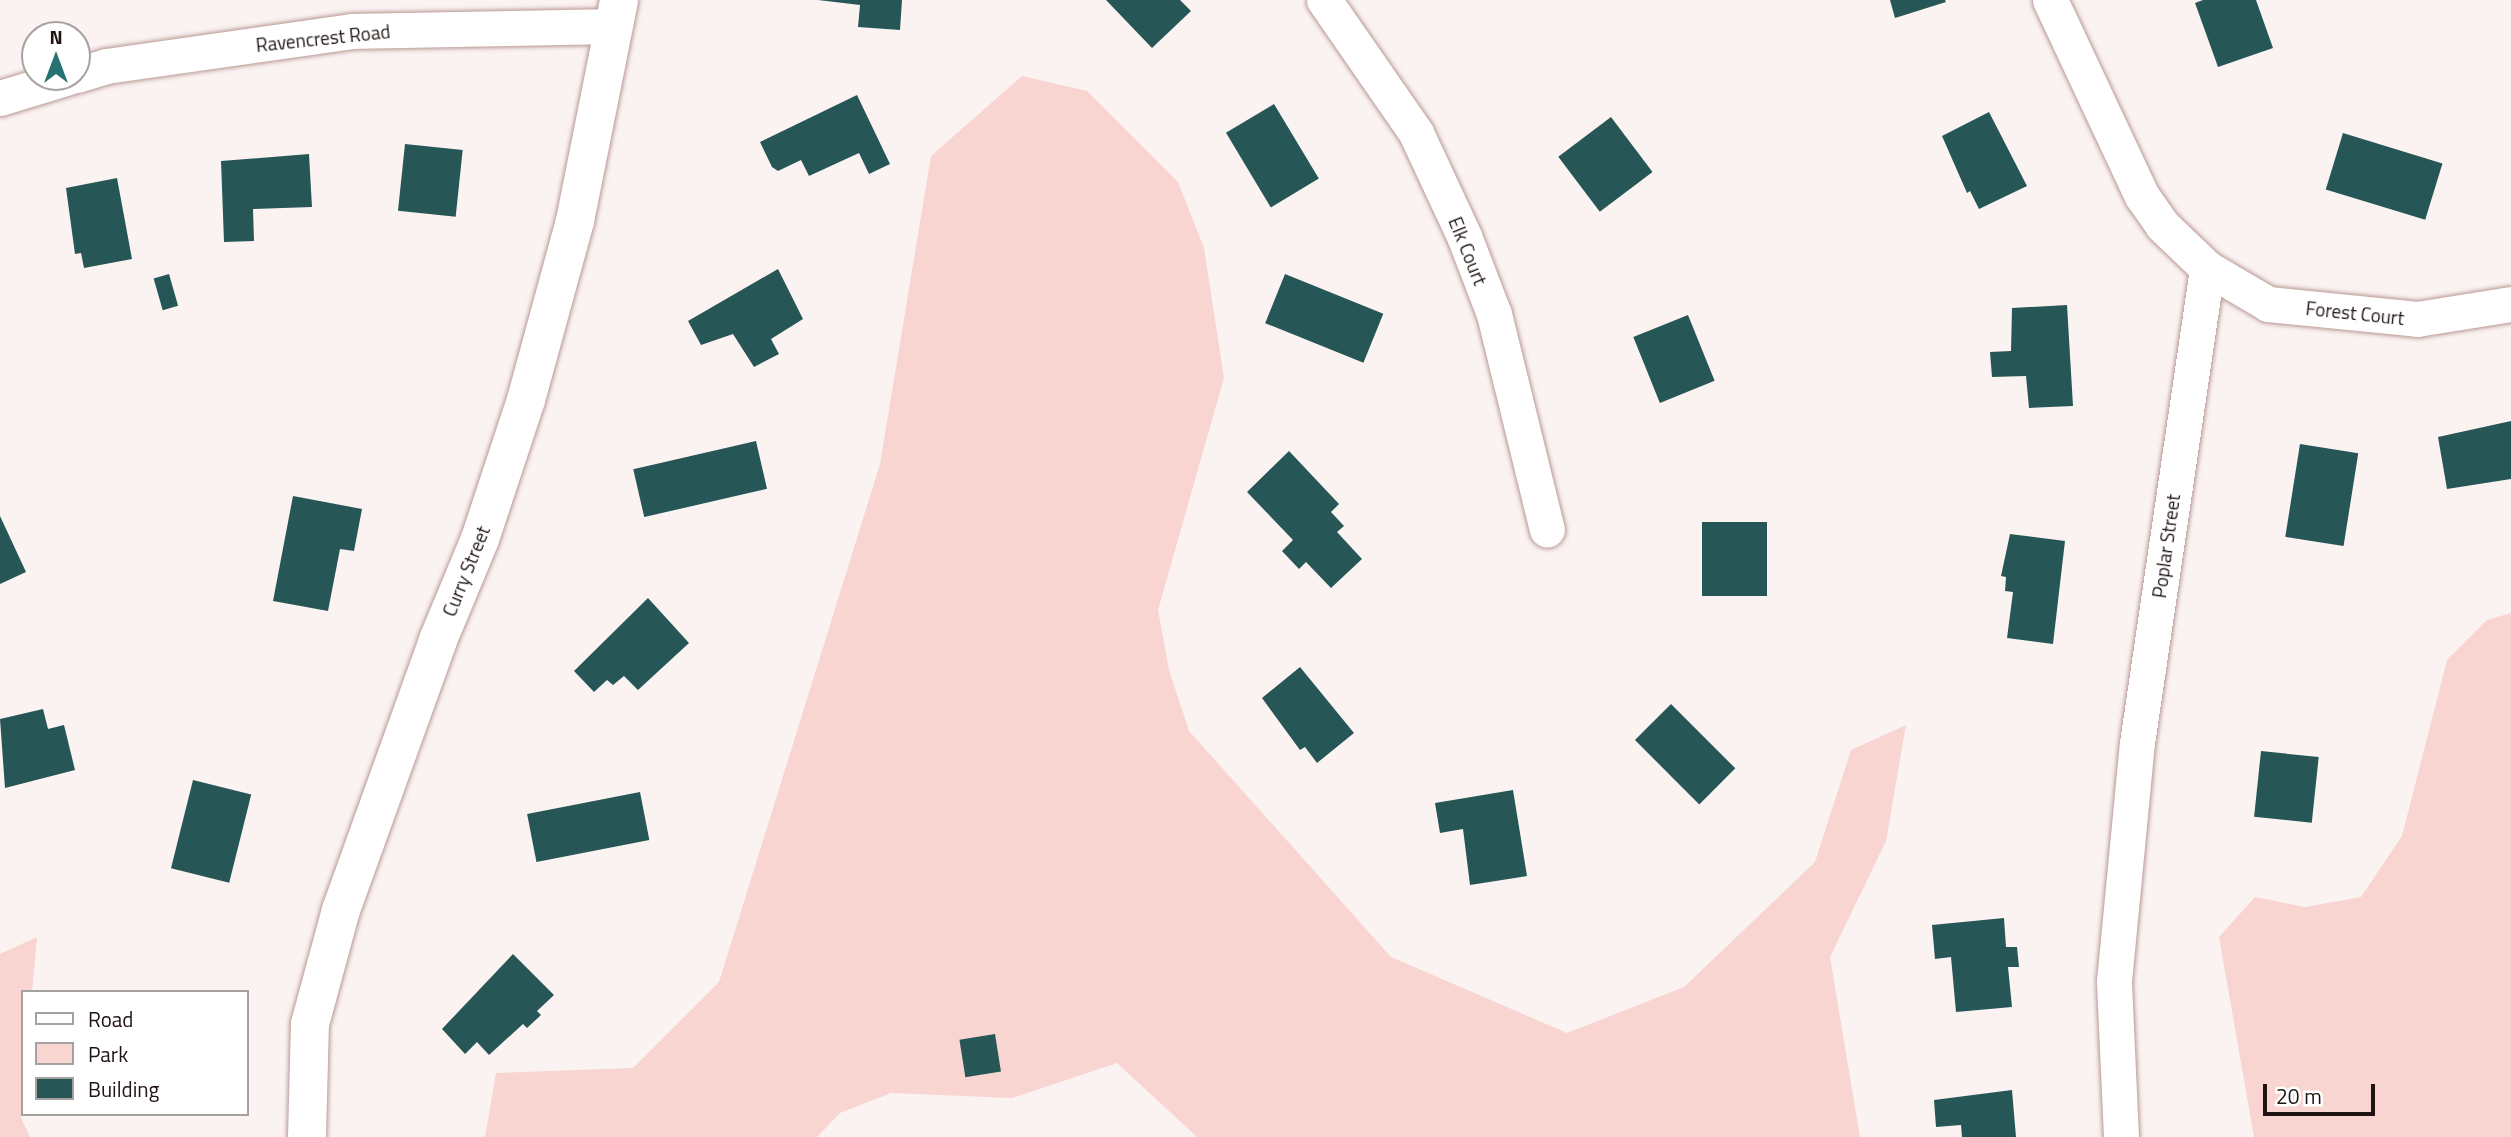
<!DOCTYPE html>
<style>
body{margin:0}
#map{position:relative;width:2511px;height:1137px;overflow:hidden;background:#faf3f2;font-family:"Titillium Web",sans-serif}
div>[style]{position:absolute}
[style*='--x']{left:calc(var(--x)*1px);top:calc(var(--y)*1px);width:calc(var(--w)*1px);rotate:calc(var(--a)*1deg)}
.green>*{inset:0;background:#f8d5d0}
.building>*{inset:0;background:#275657;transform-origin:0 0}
.roads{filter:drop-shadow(0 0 2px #b99893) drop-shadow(0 0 2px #b99893)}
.minor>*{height:35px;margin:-17.5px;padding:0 17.5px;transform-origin:17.5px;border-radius:17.5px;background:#fff}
.tertiary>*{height:38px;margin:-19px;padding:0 19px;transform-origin:19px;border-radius:19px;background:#fff}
span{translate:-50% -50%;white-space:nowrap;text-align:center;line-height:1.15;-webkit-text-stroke:7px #fff;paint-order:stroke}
.street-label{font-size:19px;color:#201413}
.legend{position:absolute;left:21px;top:990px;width:228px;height:126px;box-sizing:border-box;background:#fff;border:2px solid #a6a1a1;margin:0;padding:9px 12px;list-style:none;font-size:21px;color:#201413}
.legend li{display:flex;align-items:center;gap:14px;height:35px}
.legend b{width:35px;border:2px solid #a6a1a1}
.north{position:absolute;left:21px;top:21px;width:70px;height:70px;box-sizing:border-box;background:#fff;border:2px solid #a6a1a1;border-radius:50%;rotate:0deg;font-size:19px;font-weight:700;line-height:28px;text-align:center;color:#201413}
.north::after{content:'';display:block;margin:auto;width:24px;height:32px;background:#277273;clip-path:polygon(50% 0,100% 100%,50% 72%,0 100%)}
.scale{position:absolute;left:2263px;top:1084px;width:112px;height:32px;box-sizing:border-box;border:4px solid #201413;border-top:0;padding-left:9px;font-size:21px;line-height:24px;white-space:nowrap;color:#201413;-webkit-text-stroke:5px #fff;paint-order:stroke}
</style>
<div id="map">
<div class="green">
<i style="clip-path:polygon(1022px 76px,1087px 91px,1178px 182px,1204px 248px,1224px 378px,1158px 610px,1169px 670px,1189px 731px,1391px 957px,1567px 1033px,1684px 987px,1815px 862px,1851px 750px,1906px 725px,1886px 841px,1830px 957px,1860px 1137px,1197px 1137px,1117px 1063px,1012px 1098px,891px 1093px,840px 1113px,817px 1137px,485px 1137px,496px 1073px,633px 1068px,719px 982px,880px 464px,931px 156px)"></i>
<i style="clip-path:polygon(2511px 613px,2511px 1137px,2254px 1137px,2219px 937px,2255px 897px,2305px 907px,2361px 897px,2402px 836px,2447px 660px,2487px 620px)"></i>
<i style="clip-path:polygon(37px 937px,32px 992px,23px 992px,21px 1118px,30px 1137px,0 1137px,0 954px)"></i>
</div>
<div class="building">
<i style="clip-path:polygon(818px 0,902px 0,900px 30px,858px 27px,860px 5px)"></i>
<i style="clip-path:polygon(1106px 0,1180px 0,1191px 11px,1152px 48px)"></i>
<i style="clip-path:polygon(1890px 0,1945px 0,1946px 2px,1895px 18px)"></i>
<i style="clip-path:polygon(2203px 0,2256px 0,2273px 48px,2218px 67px,2195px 3px)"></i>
<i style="clip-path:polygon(857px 95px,890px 164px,869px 174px,859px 153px,809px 176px,801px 160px,778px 171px,772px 167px,760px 142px)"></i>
<i style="left:1274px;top:104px;width:87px;height:56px;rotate:59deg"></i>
<i style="clip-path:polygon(1989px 112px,2027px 186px,1979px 209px,1970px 191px,1967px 193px,1942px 136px)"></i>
<i style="left:1611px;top:117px;width:69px;height:66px;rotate:53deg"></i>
<i style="left:2343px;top:133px;width:104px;height:59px;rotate:17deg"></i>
<i style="left:405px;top:144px;width:58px;height:67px;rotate:6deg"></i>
<i style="clip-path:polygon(309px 154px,312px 207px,253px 209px,254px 241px,224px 242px,221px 161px)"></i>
<i style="clip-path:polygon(117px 178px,132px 259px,84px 268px,81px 253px,75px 254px,66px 188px)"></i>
<i style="clip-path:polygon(778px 269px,803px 319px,771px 339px,779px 354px,754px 367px,733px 334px,701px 345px,688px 321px)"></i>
<i style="left:169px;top:274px;width:33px;height:16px;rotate:74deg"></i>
<i style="left:1285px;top:274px;width:106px;height:53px;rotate:22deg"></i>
<i style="clip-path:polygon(2067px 305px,2073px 406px,2029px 408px,2026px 376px,1992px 377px,1990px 352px,2011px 351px,2012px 308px)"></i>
<i style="left:1688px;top:315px;width:71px;height:59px;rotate:68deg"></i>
<i style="clip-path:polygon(2511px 421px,2511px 479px,2447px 489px,2438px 437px)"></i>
<i style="left:756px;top:441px;width:49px;height:126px;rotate:77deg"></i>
<i style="left:2300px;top:444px;width:59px;height:94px;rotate:9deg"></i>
<i style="clip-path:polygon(1289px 451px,1339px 504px,1331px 512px,1344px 526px,1337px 532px,1362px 559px,1331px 588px,1306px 562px,1299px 569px,1282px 551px,1293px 540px,1247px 492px)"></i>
<i style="clip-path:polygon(293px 496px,362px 509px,354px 551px,340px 549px,328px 611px,273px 601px)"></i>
<i style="clip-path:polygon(0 516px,26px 572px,0 584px)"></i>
<i style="left:1702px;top:522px;width:65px;height:74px"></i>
<i style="clip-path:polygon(2010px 534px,2065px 541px,2053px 644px,2007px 638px,2013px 592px,2005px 591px,2006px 577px,2001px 576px)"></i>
<i style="clip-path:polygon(648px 598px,689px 643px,638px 690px,624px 676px,613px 685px,607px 680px,594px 692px,574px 671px)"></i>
<i style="clip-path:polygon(1300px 667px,1354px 733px,1317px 763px,1305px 747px,1300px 750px,1262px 698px)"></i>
<i style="left:1671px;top:704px;width:91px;height:51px;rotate:45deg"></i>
<i style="clip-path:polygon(43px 709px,48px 729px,64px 725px,75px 770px,5px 788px,0 719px)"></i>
<i style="left:2261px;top:751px;width:58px;height:66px;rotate:6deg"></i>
<i style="left:193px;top:780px;width:60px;height:91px;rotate:14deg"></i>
<i style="clip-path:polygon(1513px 790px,1527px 876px,1470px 885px,1463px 829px,1440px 833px,1435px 803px)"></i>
<i style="left:640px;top:792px;width:49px;height:115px;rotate:79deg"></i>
<i style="clip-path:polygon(2004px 918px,2006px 947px,2017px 947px,2019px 967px,2008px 967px,2012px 1007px,1956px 1012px,1951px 957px,1935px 959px,1932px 925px)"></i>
<i style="clip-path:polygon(513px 954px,554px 995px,537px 1011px,541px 1015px,527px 1028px,523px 1024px,489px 1055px,477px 1042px,465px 1054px,442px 1029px)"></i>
<i style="left:995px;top:1034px;width:38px;height:36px;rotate:81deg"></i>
<i style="clip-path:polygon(2012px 1090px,2016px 1137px,1962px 1137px,1961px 1125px,1936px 1127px,1934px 1100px)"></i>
</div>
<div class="roads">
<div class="minor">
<i style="--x:1324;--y:0;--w:162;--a:55.3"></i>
<i style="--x:1416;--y:133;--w:114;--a:65"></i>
<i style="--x:1464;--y:236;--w:84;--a:69"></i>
<i style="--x:1494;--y:314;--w:222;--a:76.2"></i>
<i style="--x:2050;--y:0;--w:217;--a:64.9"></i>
<i style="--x:2142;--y:196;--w:35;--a:55"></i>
<i style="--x:2162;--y:225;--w:62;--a:43.7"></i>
<i style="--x:2207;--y:268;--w:71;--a:30.5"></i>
<i style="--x:2268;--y:304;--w:150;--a:5.7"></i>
<i style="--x:2417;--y:319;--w:95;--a:-9.1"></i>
<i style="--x:77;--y:75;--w:30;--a:-17"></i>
<i style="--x:106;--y:66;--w:248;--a:-8.1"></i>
<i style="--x:352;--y:31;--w:261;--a:-1.1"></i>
<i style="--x:0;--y:98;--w:72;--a:-16.9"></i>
<i style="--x:2121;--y:1137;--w:156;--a:-92.6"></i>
<i style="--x:2114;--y:981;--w:239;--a:-84.5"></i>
<i style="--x:2137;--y:743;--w:480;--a:-81.6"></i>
</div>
<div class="tertiary">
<i style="--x:307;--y:1137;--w:113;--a:-88.5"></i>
<i style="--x:310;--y:1024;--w:118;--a:-74.8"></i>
<i style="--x:341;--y:910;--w:287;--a:-70.2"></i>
<i style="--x:438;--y:640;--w:109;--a:-67.4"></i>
<i style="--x:480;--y:539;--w:146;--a:-71.7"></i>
<i style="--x:526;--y:400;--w:186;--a:-74.7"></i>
<i style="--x:575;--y:221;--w:225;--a:-78.7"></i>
</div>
</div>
<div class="street-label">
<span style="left:323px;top:38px;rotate:-6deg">Ravencrest Road</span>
<span style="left:1468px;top:251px;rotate:68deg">Elk Court</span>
<span style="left:2355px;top:313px;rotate:6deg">Forest Court</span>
<span style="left:2166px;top:546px;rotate:-82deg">Poplar Street</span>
<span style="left:466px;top:571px;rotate:-68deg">Curry Street</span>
</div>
<ul class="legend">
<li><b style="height:9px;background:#fff"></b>Road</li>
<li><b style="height:19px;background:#f8d5d0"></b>Park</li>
<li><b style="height:19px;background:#275657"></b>Building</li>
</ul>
<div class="north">N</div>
<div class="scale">20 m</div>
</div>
